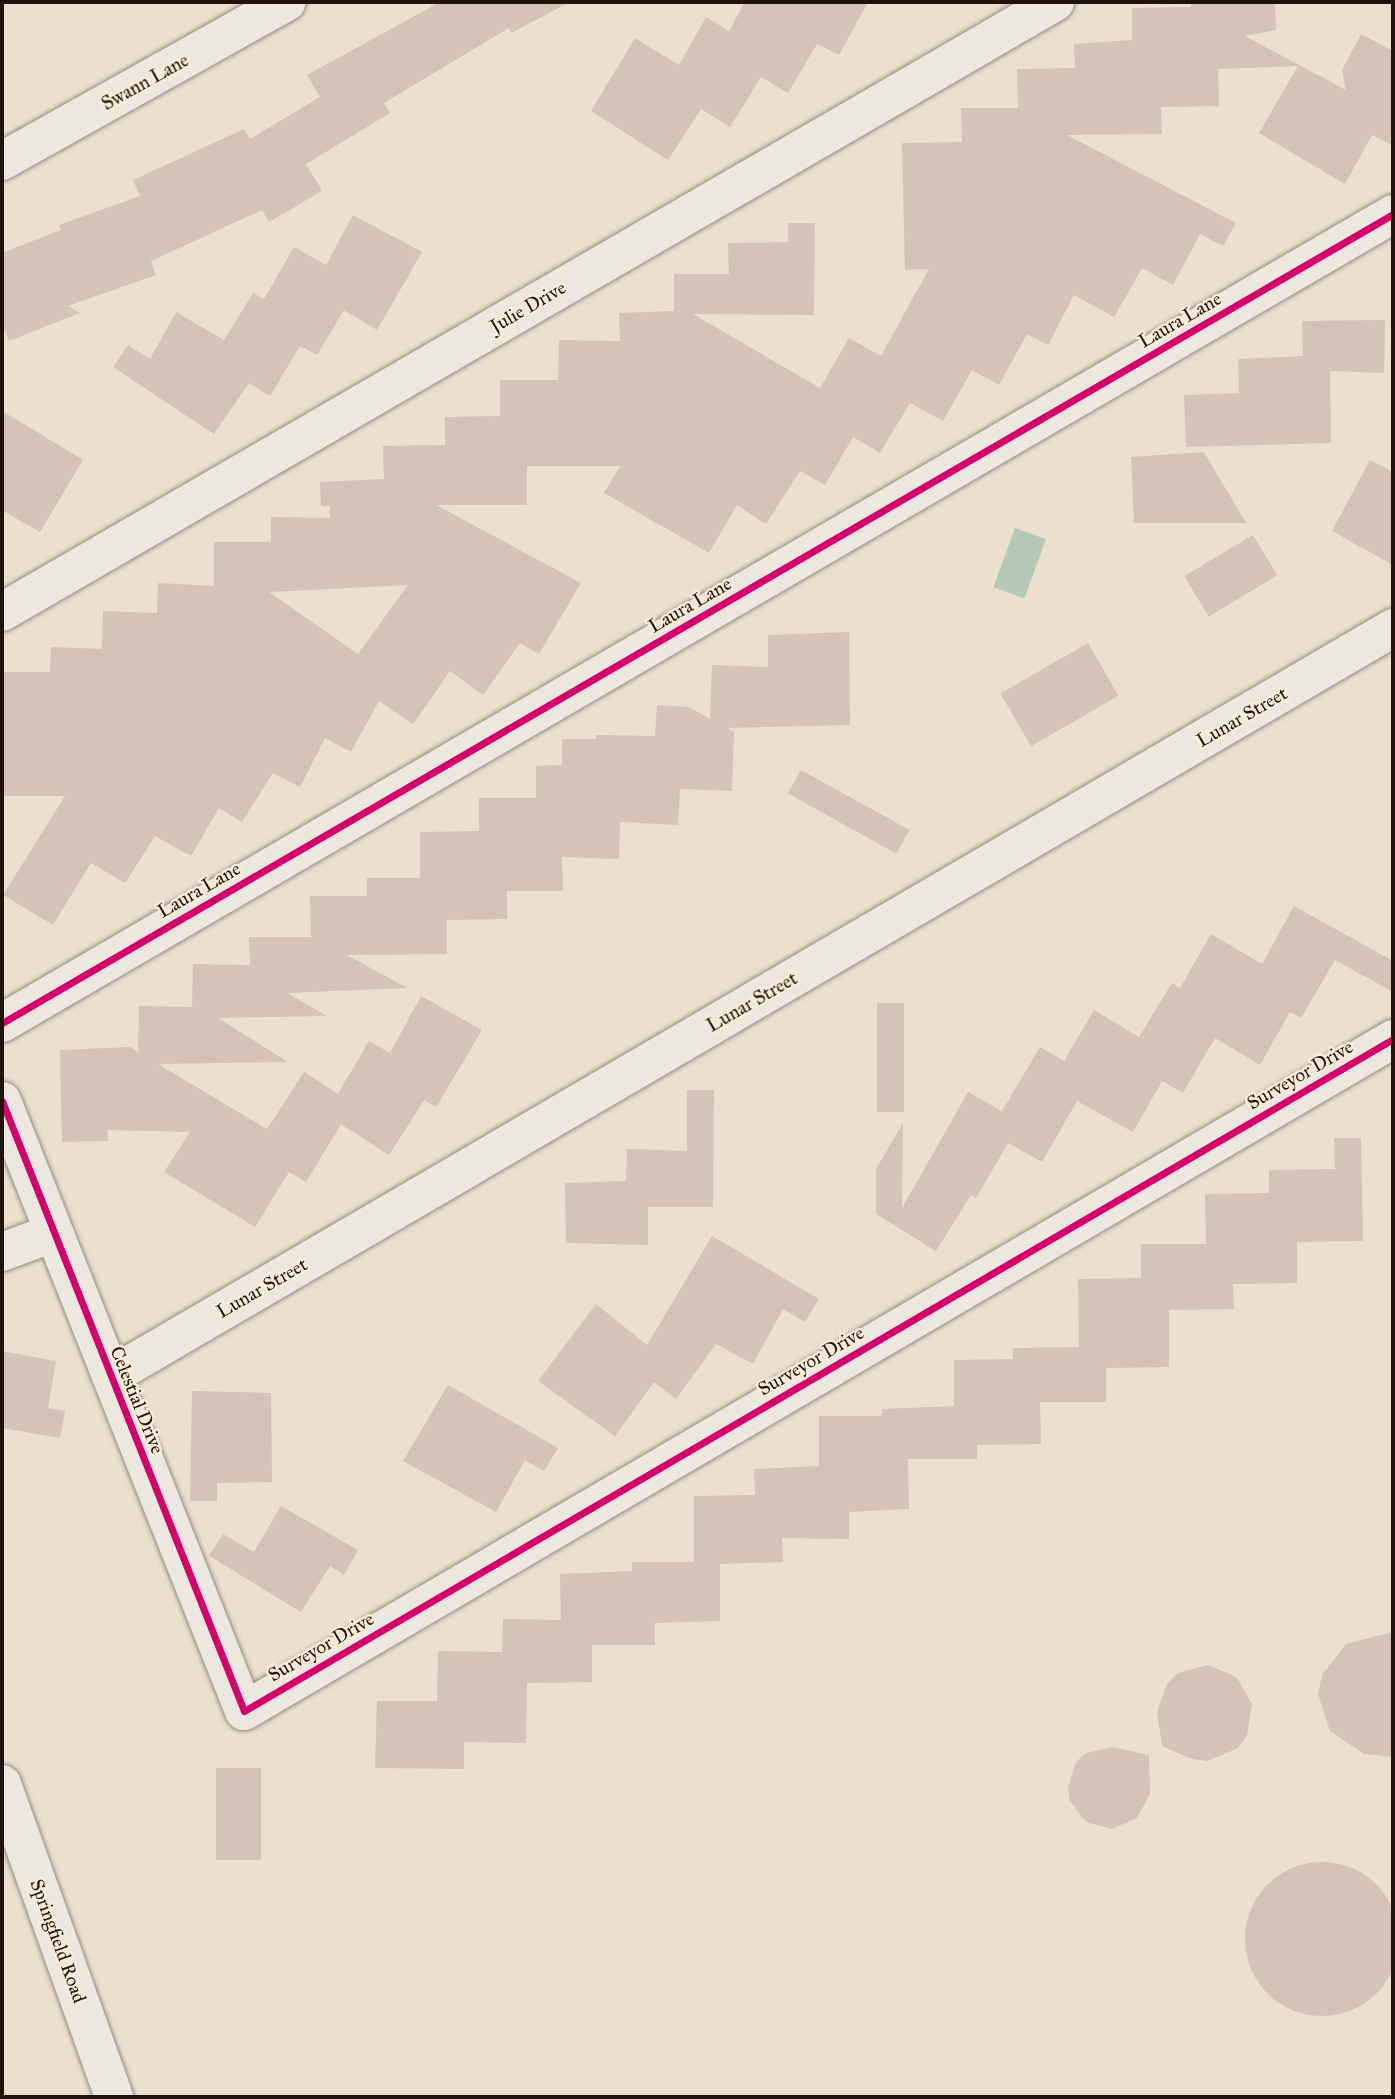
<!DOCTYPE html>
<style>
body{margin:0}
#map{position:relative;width:1395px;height:2099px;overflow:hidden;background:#eae0cd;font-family:"IM FELL Great Primer",serif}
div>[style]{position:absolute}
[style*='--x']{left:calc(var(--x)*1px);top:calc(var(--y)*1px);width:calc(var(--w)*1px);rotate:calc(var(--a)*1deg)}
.water>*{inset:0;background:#b5c9b7;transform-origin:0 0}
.building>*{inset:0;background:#d5c2b8;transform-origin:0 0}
.round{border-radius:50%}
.roads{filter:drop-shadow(0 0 2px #948c81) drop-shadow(0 0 2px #948c81)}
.minor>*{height:38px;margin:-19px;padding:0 19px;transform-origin:19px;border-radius:19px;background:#ede8df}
.cycleway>*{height:7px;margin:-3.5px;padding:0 3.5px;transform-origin:3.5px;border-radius:3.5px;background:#d6006c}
span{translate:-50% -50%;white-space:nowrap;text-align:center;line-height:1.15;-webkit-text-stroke:5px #f9edd7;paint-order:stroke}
.street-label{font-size:19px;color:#20130c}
.frame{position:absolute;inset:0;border:4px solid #20130c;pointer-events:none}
</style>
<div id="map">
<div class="water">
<i style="left:1015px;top:528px;width:33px;height:63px;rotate:20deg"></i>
</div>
<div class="building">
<i style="clip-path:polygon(440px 2px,570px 2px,511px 33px,509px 28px,384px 103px,390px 113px,306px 164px,322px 191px,269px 222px,262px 210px,151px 261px,156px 275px,68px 306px,80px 313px,9px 341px,2px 324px,2px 253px,61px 230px,59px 225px,140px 196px,133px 180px,244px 129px,250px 139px,320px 97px,307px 75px)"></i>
<i style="clip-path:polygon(745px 2px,868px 2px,839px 55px,817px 44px,788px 93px,761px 77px,730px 127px,701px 109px,668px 160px,591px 111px,635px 38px,679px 65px,706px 17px,729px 31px)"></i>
<i style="clip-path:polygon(evenodd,1191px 2px,1275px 2px,1276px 30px,1245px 36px,1346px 90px,1342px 70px,1361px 34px,1393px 51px,1393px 146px,1372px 135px,1345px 184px,1259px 133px,1298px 66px,1218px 69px,1219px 106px,1161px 107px,1162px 134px,1067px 135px,1236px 223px,1223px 246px,1200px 234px,1173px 285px,1142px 268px,1114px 317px,1074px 295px,1048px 345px,1027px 334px,999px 385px,972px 370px,943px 421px,910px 403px,880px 453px,853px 437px,825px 485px,800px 471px,766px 524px,737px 505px,709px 553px,604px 493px,620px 466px,527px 466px,527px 505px,436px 505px,581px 583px,539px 654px,520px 643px,483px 695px,450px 671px,413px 724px,379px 701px,351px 752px,325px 738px,300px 787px,273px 773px,242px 822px,219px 808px,191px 856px,155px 836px,125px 883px,91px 863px,53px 925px,3px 895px,65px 796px,2px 796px,2px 672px,50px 672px,51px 647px,102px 649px,103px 611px,157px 613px,158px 583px,214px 586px,214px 542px,271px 542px,271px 517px,330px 518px,330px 506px,321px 506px,320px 482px,384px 479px,383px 446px,445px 445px,445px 417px,500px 416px,500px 380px,558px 380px,559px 340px,620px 341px,619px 313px,674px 311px,674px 274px,729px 274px,728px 243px,788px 242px,788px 223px,815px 223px,814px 315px,693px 314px,820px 388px,849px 338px,881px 356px,929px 269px,905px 270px,902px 143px,962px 142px,961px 108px,1018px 108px,1017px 69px,1075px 68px,1074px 44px,1132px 40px,1132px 8px,1191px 7px,1191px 2px,408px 585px,358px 654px,269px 592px,408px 585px)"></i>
<i style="clip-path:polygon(353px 215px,422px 252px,377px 330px,344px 310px,317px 355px,300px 346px,270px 396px,249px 383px,214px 434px,113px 367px,128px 345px,150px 359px,176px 312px,224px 340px,253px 293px,264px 299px,294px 247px,326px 265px)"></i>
<i style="clip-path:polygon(1385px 320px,1384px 373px,1330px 371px,1331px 443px,1186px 447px,1184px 395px,1239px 393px,1238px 359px,1303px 356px,1302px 321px)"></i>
<i style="clip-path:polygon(2px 411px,83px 460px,40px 532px,2px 510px)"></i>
<i style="clip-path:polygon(1204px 452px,1246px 523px,1134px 523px,1131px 457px)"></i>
<i style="clip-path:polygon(1370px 460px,1393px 472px,1393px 565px,1332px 531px)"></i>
<i style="left:1253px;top:535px;width:47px;height:80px;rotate:59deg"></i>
<i style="clip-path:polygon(849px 632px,850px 725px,727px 728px,734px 732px,732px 791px,680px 789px,678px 825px,620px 822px,619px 859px,562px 857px,563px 891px,507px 891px,507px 919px,447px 920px,447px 954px,347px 955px,407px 988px,287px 993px,327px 1016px,218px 1018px,288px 1062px,158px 1064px,267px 1129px,304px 1072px,338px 1094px,369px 1041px,390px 1053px,421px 996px,482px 1030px,436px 1107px,424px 1100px,389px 1155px,341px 1124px,306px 1182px,289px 1172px,255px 1227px,164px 1172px,190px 1132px,107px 1130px,108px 1141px,62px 1142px,60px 1050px,130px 1047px,138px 1052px,139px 1006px,192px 1007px,193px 964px,250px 965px,249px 937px,311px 937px,310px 896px,367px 896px,367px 878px,420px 878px,420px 832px,479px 831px,479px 798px,536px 798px,536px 766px,562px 765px,562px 739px,596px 739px,596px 735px,655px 736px,657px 705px,689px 707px,710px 719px,712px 665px,768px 667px,768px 635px)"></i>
<i style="left:1088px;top:643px;width:61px;height:101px;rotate:60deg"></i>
<i style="left:801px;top:770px;width:124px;height:27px;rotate:29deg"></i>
<i style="clip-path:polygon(1294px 906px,1393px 961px,1393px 992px,1335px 960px,1301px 1018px,1290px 1012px,1260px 1065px,1215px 1038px,1183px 1093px,1162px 1081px,1133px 1132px,1077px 1101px,1042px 1162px,1008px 1143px,976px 1198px,971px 1195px,936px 1251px,876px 1214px,876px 1169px,903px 1123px,902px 1208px,968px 1092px,1002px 1111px,1040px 1047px,1064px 1061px,1094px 1010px,1139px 1037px,1172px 983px,1180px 988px,1211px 934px,1262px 964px)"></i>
<i style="left:877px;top:1003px;width:27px;height:109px"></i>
<i style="clip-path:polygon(687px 1090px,714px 1090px,713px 1207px,648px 1207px,648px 1245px,566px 1243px,565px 1183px,626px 1181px,627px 1149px,687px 1151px)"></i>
<i style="clip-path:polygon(1334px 1138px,1361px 1138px,1363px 1241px,1297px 1242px,1297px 1283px,1233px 1284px,1234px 1309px,1169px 1310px,1169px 1367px,1106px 1368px,1106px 1402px,1040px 1402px,1041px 1444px,977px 1445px,977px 1459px,908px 1459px,909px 1509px,849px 1512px,849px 1539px,782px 1538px,783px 1562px,720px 1564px,720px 1621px,655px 1623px,655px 1645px,592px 1645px,592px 1682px,527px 1683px,526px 1743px,464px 1742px,464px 1769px,375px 1768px,377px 1701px,437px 1701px,438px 1651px,502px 1652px,503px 1619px,561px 1620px,560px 1574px,632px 1571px,632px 1562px,694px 1562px,694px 1496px,755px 1495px,754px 1469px,819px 1466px,819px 1416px,882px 1416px,882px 1409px,954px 1406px,954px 1360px,1013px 1359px,1013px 1348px,1079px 1347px,1078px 1279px,1141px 1278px,1141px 1244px,1206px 1244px,1205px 1194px,1269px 1193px,1269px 1170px,1335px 1169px)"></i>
<i style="clip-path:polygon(712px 1236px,819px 1299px,805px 1322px,783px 1309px,753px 1364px,716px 1344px,676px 1399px,654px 1382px,615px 1436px,538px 1381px,596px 1304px,647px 1345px)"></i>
<i style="clip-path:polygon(2px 1351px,56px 1361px,48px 1408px,65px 1411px,60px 1438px,2px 1428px)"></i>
<i style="clip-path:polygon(448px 1385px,558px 1448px,544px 1471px,525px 1460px,496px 1512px,403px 1461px)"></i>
<i style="clip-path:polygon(192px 1391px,271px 1393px,272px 1482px,217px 1483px,217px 1501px,190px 1501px)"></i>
<i style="clip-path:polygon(281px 1506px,358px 1550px,344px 1575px,330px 1566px,301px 1612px,209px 1556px,223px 1534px,254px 1552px)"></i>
<i style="clip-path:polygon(1393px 1632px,1393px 1757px,1364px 1754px,1330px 1731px,1318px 1694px,1322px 1675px,1346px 1644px)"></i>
<i style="clip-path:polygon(1208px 1665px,1236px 1677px,1252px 1704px,1247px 1735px,1238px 1748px,1208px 1761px,1192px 1759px,1162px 1746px,1157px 1712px,1167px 1684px,1178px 1673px)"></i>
<i style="clip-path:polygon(1112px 1747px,1149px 1755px,1150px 1794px,1137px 1818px,1112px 1829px,1086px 1822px,1070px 1801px,1068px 1787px,1076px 1762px,1086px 1753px)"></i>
<i style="left:216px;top:1768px;width:45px;height:92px"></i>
<i class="round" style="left:1245px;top:1862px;width:154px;height:154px"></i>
</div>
<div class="roads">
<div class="minor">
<i style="--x:2;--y:161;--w:326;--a:-29.2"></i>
<i style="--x:2;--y:612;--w:1217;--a:-30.08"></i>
<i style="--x:2;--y:1023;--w:1609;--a:-30.18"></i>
<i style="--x:2;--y:1101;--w:656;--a:68.36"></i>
<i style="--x:244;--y:1711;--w:1331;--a:-30.32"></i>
<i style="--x:2;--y:1252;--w:54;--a:-20.4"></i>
<i style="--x:111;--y:1376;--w:1484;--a:-30.26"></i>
<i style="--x:2;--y:1784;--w:332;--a:70.3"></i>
</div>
</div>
<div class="cycleway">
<i style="--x:2;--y:1023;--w:1609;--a:-30.18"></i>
<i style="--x:2;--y:1101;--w:656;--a:68.36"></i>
<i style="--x:244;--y:1711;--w:1331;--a:-30.32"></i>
</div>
<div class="street-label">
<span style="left:145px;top:82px;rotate:-29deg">Swann Lane</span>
<span style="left:528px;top:307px;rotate:-30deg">Julie Drive</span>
<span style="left:1180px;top:320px;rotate:-30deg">Laura Lane</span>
<span style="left:690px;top:605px;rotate:-30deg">Laura Lane</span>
<span style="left:1242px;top:717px;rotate:-30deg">Lunar Street</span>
<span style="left:199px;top:890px;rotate:-30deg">Laura Lane</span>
<span style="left:752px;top:1002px;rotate:-30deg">Lunar Street</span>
<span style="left:1300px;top:1075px;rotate:-30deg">Surveyor Drive</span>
<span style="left:262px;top:1288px;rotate:-30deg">Lunar Street</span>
<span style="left:811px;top:1361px;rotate:-30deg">Surveyor Drive</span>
<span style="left:137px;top:1400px;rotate:68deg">Celestial Drive</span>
<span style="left:321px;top:1647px;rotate:-30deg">Surveyor Drive</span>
<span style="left:58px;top:1941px;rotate:70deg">Springfield Road</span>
</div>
<div class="frame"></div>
</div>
